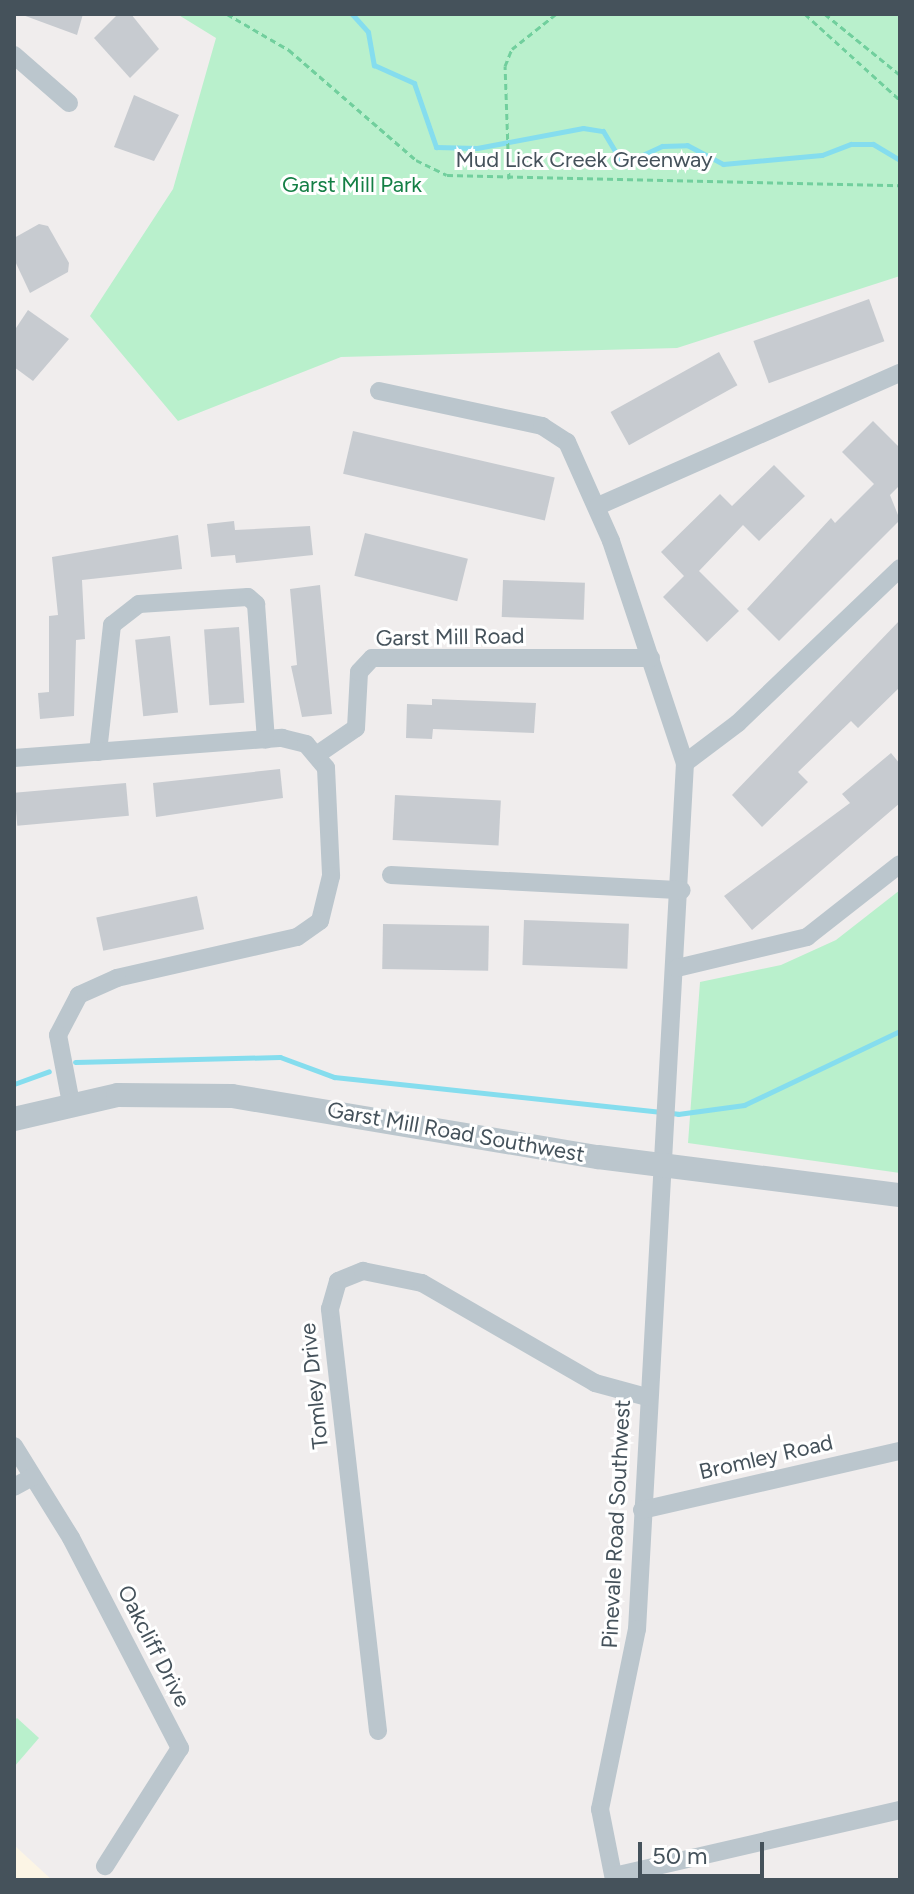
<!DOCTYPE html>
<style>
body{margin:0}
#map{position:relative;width:914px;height:1894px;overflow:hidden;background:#f0eded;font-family:Figtree,sans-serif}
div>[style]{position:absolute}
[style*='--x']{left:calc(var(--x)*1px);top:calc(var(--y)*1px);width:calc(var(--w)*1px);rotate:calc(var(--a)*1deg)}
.commercial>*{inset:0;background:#fcf5e5}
.green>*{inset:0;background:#b9f0cc}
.stream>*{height:5px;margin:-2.5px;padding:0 2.5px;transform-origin:2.5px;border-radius:2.5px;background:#85ddee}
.building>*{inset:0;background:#c7cbd0;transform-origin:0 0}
.path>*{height:3px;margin-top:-1.5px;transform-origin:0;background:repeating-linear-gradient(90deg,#71cf9d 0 6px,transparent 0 10px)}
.minor>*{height:18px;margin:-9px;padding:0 9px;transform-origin:9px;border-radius:9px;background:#bbc6cd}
.tertiary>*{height:24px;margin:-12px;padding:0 12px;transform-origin:12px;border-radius:12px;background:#bbc6cd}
span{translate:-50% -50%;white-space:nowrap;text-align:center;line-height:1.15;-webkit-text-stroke:6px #fff;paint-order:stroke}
.street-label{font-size:22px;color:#45525b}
.park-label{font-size:22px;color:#147f45}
.frame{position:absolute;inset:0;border:16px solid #45525b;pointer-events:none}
.scale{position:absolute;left:638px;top:1842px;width:126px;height:36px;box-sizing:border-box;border:4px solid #45525b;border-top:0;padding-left:10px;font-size:24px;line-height:28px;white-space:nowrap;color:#45525b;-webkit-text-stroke:6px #fff;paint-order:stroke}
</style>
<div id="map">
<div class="commercial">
<i style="clip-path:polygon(14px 1845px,52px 1880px,14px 1880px)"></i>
</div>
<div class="green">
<i style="clip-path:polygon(177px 14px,900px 14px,900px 276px,677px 348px,341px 357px,178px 421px,90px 316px,173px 189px,216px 38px)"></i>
<i style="clip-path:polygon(900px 890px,900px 1173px,688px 1143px,700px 982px,781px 965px,836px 940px)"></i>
<i style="clip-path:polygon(17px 1718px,39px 1738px,14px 1767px,14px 1721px)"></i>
</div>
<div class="stream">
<i style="--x:352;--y:14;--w:24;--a:48"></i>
<i style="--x:368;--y:32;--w:34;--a:80"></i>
<i style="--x:374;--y:65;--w:44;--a:24.2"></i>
<i style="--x:414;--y:83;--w:68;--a:71"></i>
<i style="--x:436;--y:147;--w:41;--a:1.4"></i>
<i style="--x:477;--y:148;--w:108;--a:-10.7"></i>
<i style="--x:583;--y:128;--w:20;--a:9"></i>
<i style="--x:603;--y:131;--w:39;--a:59"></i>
<i style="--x:623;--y:164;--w:43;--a:-24.8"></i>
<i style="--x:662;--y:146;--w:25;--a:-2"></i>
<i style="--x:687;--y:145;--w:41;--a:27.8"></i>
<i style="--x:723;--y:164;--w:99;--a:-5.2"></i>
<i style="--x:822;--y:155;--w:31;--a:-21"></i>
<i style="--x:851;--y:144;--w:22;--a:0"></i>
<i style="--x:873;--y:144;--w:31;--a:31"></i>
<i style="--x:75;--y:1062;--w:205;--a:-1.4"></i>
<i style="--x:280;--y:1057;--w:58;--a:20.3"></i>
<i style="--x:334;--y:1077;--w:346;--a:6.1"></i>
<i style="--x:678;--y:1114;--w:67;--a:-7.8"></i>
<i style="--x:744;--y:1105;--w:173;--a:-25.4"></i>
<i style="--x:14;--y:1084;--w:37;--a:-20"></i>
</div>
<div class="building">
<i style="clip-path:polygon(20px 14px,83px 14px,77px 35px)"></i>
<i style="clip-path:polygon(118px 14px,131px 14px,159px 49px,130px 78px,94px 38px)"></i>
<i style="clip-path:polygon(134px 95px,179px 115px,154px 161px,114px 147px)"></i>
<i style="clip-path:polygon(39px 224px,48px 226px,69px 263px,68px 272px,30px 293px,14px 259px,14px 238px)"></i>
<i style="left:869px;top:299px;width:45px;height:123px;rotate:70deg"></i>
<i style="clip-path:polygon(28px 310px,69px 339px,33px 381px,14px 367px,14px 331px)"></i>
<i style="left:719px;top:352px;width:38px;height:124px;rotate:61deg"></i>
<i style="clip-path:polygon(873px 421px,900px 448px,900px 485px,890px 495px,900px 520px,779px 641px,747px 609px,831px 518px,835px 523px,874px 484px,842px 452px)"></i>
<i style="left:353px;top:431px;width:207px;height:44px;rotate:13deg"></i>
<i style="clip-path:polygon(774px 465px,805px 496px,759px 541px,743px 525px,699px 571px,739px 611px,707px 642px,663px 597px,684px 576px,661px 552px,720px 494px,732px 506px)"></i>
<i style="clip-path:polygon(234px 521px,235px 530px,310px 526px,313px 555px,236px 563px,235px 555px,211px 557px,207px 524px)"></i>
<i style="left:365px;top:533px;width:106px;height:44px;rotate:14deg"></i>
<i style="clip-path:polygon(178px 535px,182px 569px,82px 580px,85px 639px,76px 640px,74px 716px,40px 719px,38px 693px,49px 692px,49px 616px,58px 615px,52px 557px)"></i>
<i style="left:503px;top:580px;width:82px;height:37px;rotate:2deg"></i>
<i style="clip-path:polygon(320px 585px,332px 714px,302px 717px,291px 666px,297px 665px,290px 589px)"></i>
<i style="clip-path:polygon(900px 620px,900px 687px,858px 728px,851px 721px,798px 772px,808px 782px,762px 827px,732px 795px)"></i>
<i style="left:239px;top:627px;width:76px;height:35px;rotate:86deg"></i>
<i style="left:170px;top:636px;width:77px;height:35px;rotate:84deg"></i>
<i style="clip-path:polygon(432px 699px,536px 703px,534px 733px,433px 729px,432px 739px,406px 738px,407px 704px,432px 705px)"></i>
<i style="clip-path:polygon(891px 753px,900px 764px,900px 803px,752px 930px,724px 896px,850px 803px,842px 794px)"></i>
<i style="clip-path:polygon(280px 769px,283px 798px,156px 817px,153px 783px)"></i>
<i style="left:126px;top:783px;width:33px;height:112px;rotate:85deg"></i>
<i style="left:395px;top:795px;width:106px;height:45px;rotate:3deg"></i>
<i style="left:197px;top:896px;width:34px;height:103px;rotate:78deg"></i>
<i style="left:524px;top:920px;width:105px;height:45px;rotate:2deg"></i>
<i style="left:383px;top:924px;width:106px;height:45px;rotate:1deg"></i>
</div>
<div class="path">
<i style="--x:227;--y:14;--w:72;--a:30.1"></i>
<i style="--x:289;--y:50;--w:168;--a:40.9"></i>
<i style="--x:416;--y:160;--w:34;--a:26"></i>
<i style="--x:447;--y:175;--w:453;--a:1.3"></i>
<i style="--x:805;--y:14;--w:128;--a:42.2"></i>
<i style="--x:825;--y:14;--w:97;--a:39.1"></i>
<i style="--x:509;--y:179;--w:113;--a:-92"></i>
<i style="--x:505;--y:66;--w:18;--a:-68"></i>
<i style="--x:512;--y:49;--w:56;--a:-38.5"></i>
</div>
<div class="minor">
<i style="--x:14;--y:55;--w:73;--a:41.1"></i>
<i style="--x:379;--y:391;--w:167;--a:12.1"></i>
<i style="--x:542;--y:426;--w:30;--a:33"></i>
<i style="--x:567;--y:442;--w:108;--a:66"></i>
<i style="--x:611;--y:541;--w:234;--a:71.6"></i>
<i style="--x:685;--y:763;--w:867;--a:93.17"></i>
<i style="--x:637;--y:1629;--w:184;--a:101.6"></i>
<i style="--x:600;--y:1809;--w:72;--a:78.8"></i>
<i style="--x:598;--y:506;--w:330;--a:-23.8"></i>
<i style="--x:98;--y:752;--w:128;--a:-83.7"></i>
<i style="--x:112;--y:625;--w:34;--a:-38"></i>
<i style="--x:139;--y:604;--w:109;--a:-3.7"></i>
<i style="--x:248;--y:597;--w:11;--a:41"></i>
<i style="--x:256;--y:604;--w:136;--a:85.8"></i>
<i style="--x:318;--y:754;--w:46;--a:-34.4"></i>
<i style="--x:356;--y:728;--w:56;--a:-86.9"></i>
<i style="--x:359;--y:672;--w:19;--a:-47"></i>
<i style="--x:372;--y:658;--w:279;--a:0"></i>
<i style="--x:14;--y:758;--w:269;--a:-4.3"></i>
<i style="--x:282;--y:738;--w:25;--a:14"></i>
<i style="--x:306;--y:744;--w:31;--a:50"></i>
<i style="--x:326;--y:768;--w:108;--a:87.3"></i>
<i style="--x:331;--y:876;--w:46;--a:103.7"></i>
<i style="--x:320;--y:921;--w:28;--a:145"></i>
<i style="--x:297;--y:937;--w:185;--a:167.2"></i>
<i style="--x:117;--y:978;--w:42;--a:155.9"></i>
<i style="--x:79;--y:995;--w:45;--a:117.7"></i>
<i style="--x:58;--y:1035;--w:69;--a:79.2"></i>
<i style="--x:685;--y:763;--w:66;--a:-37"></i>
<i style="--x:738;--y:723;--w:224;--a:-43.7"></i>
<i style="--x:391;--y:875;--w:291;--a:3"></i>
<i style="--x:677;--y:968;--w:134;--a:-13.4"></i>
<i style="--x:807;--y:937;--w:118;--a:-38.1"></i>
<i style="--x:14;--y:1446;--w:108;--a:58.2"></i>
<i style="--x:71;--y:1538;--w:237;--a:62.6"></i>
<i style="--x:180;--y:1748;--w:140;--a:122.4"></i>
<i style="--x:14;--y:1487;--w:21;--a:-29"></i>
<i style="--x:642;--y:1510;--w:265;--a:-12.9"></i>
<i style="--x:378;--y:1731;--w:425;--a:-96.5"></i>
<i style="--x:330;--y:1309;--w:29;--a:-74"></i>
<i style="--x:338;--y:1281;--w:27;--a:-22"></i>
<i style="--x:363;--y:1271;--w:60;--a:11.5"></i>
<i style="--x:422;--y:1283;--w:200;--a:30"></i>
<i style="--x:595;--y:1383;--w:54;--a:15.1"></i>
<i style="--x:614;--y:1876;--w:294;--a:-13"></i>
</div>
<div class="tertiary">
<i style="--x:14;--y:1119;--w:107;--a:-13"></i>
<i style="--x:118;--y:1095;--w:114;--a:0.5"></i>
<i style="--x:232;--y:1096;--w:371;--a:9.5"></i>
<i style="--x:598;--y:1157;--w:304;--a:7.2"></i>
</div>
<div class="street-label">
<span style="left:584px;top:160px">Mud Lick Creek Greenway</span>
<span style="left:450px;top:637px;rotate:-1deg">Garst Mill Road</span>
<span style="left:456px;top:1132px;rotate:10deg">Garst Mill Road Southwest</span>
<span style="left:314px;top:1386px;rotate:-96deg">Tomley Drive</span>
<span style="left:766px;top:1457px;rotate:-13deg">Bromley Road</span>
<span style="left:616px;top:1524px;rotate:-87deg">Pinevale Road Southwest</span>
<span style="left:154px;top:1646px;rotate:63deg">Oakcliff Drive</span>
</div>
<div class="park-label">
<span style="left:352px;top:185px">Garst Mill Park</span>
</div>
<div class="frame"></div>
<div class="scale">50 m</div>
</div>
